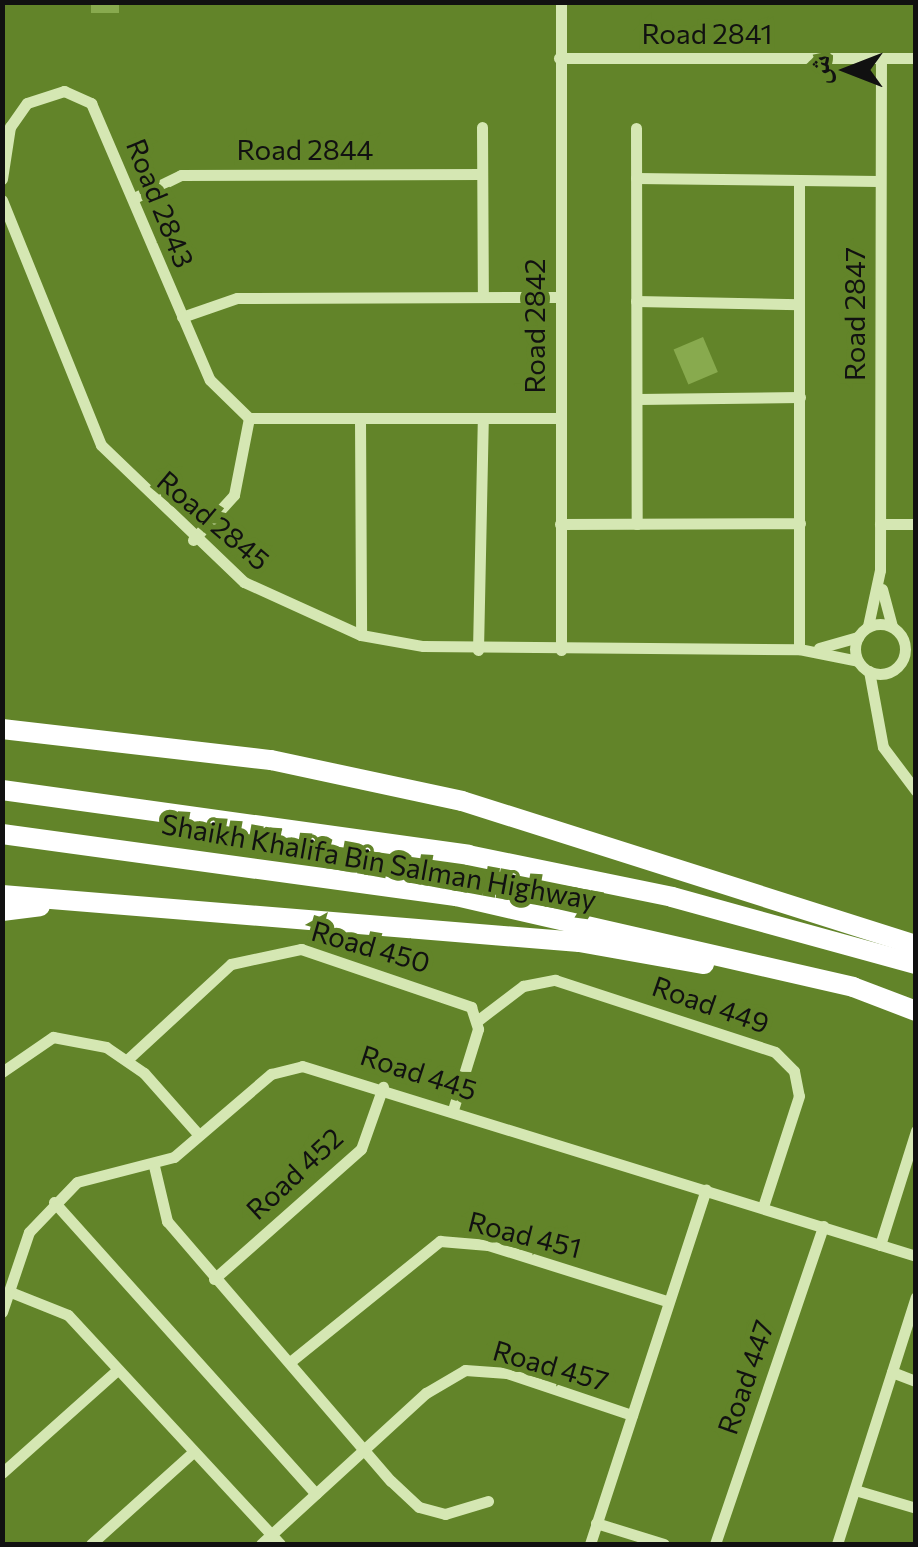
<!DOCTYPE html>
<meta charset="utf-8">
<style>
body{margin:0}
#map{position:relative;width:918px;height:1547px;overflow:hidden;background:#628429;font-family:Commissioner,"Noto Naskh Arabic",sans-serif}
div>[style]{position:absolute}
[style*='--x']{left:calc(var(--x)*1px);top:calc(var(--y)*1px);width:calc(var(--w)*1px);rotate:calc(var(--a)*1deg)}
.building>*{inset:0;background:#88aa4e;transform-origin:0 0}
.street>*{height:11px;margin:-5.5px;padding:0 5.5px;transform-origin:5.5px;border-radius:5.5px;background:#d5e7b3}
.street>.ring{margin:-5.5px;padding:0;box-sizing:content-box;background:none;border:11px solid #d5e7b3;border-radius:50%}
.highway>*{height:20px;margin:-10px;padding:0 10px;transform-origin:10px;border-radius:10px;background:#fff}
span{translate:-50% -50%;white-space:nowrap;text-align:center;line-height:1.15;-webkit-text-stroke:10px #628429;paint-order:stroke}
.street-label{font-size:28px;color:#111}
.frame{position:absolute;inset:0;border:5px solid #111;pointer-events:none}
.north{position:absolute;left:798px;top:20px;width:100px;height:100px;-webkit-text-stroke:8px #628429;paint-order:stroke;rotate:270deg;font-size:28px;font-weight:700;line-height:40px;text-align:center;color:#111}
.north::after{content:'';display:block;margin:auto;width:35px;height:45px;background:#111;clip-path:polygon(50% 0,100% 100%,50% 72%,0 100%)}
</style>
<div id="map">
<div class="building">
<i style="left:91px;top:2px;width:28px;height:11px"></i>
<i style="left:703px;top:337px;width:38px;height:32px;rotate:67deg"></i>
</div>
<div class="street">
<i style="--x:561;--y:2;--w:648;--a:90"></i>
<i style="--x:559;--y:58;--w:357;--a:0"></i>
<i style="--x:482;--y:127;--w:168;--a:89.7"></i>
<i style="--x:636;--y:128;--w:396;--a:89.9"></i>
<i style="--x:636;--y:178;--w:242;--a:0.7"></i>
<i style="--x:2;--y:179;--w:53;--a:-81.3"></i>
<i style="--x:10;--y:127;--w:29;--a:-55"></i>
<i style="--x:27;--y:103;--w:39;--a:-18"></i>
<i style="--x:64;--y:91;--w:30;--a:24"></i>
<i style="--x:91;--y:103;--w:301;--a:66.8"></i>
<i style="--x:210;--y:380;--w:54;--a:44.3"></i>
<i style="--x:249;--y:418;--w:311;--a:0"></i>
<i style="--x:799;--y:180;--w:469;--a:90"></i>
<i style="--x:134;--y:198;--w:52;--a:-26.1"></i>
<i style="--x:181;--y:175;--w:301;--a:-0.2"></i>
<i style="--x:2;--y:200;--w:264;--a:68"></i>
<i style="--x:101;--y:445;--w:198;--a:43.8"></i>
<i style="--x:244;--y:582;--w:128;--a:24.4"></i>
<i style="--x:361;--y:635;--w:63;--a:10.1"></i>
<i style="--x:423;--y:646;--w:376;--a:0.5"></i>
<i style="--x:799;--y:649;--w:60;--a:11.5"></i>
<i style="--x:636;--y:301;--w:163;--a:1.1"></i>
<i style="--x:182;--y:317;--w:58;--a:-19.1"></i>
<i style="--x:237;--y:298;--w:322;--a:-0.2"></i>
<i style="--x:638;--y:399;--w:162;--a:-0.7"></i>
<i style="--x:360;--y:419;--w:216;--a:89.7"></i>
<i style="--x:560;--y:524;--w:240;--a:-0.2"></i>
<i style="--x:880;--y:524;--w:36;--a:0"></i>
<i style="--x:193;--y:540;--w:61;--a:-47.7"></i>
<i style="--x:234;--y:495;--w:78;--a:-79"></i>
<i style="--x:882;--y:589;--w:38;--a:75"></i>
<i class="ring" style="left:855px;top:624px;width:39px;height:39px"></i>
<i style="--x:868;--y:626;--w:57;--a:-77.9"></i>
<i style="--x:880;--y:570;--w:512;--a:-89.89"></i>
<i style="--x:819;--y:648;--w:41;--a:-15.8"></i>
<i style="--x:478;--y:650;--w:231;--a:-88.8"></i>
<i style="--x:869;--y:671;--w:77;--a:79.6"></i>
<i style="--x:883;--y:747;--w:55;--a:53.1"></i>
<i style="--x:477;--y:1021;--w:58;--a:-37.3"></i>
<i style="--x:523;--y:986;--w:33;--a:-11"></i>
<i style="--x:555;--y:980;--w:231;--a:18.1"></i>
<i style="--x:775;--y:1052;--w:27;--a:45"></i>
<i style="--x:794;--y:1071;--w:25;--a:79"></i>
<i style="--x:799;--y:1096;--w:117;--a:108"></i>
<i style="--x:128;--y:1059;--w:140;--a:-42.7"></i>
<i style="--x:231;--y:964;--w:72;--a:-12.1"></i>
<i style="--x:301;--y:949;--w:180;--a:18.8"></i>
<i style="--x:471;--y:1007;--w:23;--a:72"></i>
<i style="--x:478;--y:1029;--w:85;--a:107.2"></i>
<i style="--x:2;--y:1072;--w:62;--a:-34.5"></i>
<i style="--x:53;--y:1037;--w:54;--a:10.7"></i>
<i style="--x:106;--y:1047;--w:46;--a:34.4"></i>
<i style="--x:144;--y:1073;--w:81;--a:48.5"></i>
<i style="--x:154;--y:1166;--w:57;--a:76.7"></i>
<i style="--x:167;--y:1221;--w:343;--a:49.3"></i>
<i style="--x:391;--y:1481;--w:38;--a:43"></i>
<i style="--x:419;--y:1507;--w:27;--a:15"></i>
<i style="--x:445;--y:1514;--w:45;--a:-16.8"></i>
<i style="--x:54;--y:1202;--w:392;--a:48.1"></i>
<i style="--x:880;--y:1245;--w:120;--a:-72.5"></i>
<i style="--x:214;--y:1279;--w:196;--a:-41.5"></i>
<i style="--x:361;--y:1149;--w:66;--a:-70.5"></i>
<i style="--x:13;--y:1293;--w:59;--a:21.8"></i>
<i style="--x:68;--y:1315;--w:312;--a:47.2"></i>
<i style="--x:2;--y:1312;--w:84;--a:-71.4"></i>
<i style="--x:29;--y:1232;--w:69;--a:-46.2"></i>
<i style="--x:77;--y:1182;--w:100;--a:-14.5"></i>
<i style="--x:174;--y:1157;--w:128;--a:-40.6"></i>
<i style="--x:271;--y:1074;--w:32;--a:-14"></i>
<i style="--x:302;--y:1066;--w:643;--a:17.19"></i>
<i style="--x:290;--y:1362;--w:193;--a:-38.9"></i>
<i style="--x:440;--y:1241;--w:48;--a:4.8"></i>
<i style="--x:488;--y:1245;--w:188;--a:17.4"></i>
<i style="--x:892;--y:1372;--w:26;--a:21"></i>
<i style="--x:2;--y:1473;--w:154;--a:-41.8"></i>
<i style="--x:855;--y:1490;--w:64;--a:16.4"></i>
<i style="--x:596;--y:1523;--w:71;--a:17.2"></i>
<i style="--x:91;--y:1544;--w:136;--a:-42"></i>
<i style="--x:261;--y:1544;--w:224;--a:-42.5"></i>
<i style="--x:426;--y:1393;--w:45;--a:-30.5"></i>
<i style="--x:465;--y:1370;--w:42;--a:4.1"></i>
<i style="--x:507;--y:1373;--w:132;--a:18.6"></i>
<i style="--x:590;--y:1544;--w:373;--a:-71.9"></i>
<i style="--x:715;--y:1544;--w:336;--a:-71.2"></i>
<i style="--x:837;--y:1544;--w:259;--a:-72.3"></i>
</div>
<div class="highway">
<i style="--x:2;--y:729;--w:271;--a:6.6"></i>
<i style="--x:271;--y:760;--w:195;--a:12.1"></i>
<i style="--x:462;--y:801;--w:476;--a:17.6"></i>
<i style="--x:2;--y:790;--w:471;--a:7.9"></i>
<i style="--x:468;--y:855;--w:208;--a:11.6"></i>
<i style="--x:672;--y:897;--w:253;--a:15.4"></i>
<i style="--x:2;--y:834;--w:458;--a:7.8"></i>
<i style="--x:456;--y:896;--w:407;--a:12.9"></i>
<i style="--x:853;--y:987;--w:67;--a:20.9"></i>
<i style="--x:2;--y:895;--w:579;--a:4.66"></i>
<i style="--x:579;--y:942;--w:127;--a:10"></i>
<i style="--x:2;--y:911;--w:38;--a:-7"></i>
</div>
<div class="street-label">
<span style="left:707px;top:33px">Road 2841</span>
<span style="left:305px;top:149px">Road 2844</span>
<span style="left:161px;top:203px;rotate:68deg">Road 2843</span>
<span style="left:854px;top:314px;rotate:-90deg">Road 2847</span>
<span style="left:534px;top:326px;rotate:-90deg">Road 2842</span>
<span style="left:214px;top:520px;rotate:40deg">Road 2845</span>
<span style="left:379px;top:861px;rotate:10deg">Shaikh Khalifa Bin Salman Highway</span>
<span style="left:371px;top:946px;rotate:16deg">Road 450</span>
<span style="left:711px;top:1004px;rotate:19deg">Road 449</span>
<span style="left:419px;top:1072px;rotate:18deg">Road 445</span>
<span style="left:294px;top:1173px;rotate:-43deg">Road 452</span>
<span style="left:525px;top:1234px;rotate:14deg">Road 451</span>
<span style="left:551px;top:1365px;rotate:16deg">Road 457</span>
<span style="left:745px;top:1377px;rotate:-71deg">Road 447</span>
</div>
<div class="frame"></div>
<div class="north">ش</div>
</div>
